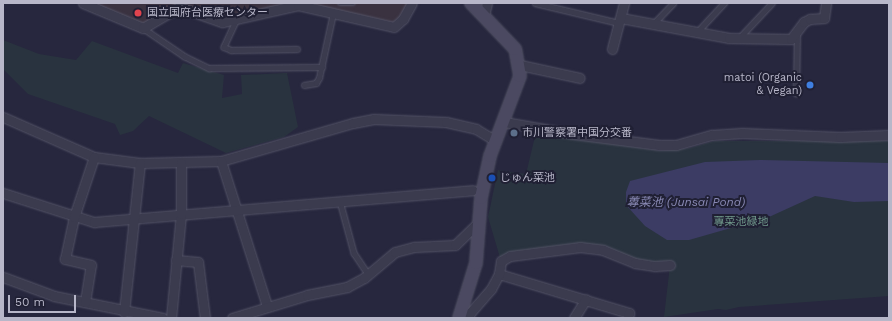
<!DOCTYPE html>
<meta charset="utf-8">
<style>
body{margin:0}
#map{position:relative;width:892px;height:321px;overflow:hidden;background:#27273e;font-family:"Work Sans","Noto Sans JP",sans-serif}
div>[style]{position:absolute}
[style*='--x']{left:calc(var(--x)*1px);top:calc(var(--y)*1px);width:calc(var(--w)*1px);rotate:calc(var(--a)*1deg)}
.medical>*{inset:0;background:#3a3240}
.green>*{inset:0;background:#29333f}
.water>*{inset:0;background:#3c3c64}
.roads{filter:drop-shadow(0 0 1px #535366) drop-shadow(0 0 1px #535366)}
.lane>*{height:4.5px;margin:-2.25px;padding:0 2.25px;transform-origin:2.25px;border-radius:2.25px;background:#3b3b4e}
.street>*{height:9px;margin:-4.5px;padding:0 4.5px;transform-origin:4.5px;border-radius:4.5px;background:#3b3b4e}
.secondary>*{height:12px;margin:-6px;padding:0 6px;transform-origin:6px;border-radius:6px;background:#4b4961}
.dots>*{width:11px;height:11px;translate:-50% -50%;box-sizing:border-box;border:2px solid #202034;border-radius:50%}
span{translate:-50% -50%;white-space:nowrap;text-align:center;line-height:1.15;-webkit-text-stroke:4px #202034;paint-order:stroke}
.poi-label{font-size:11px;color:#b8b7c9}
.left{translate:0 -50%;text-align:left}
.right{translate:-100% -50%;text-align:right}
.park-label{font-size:11px;color:#70988b}
.water-label{font-size:12px;color:#8888b3;font-style:italic}
.frame{position:absolute;inset:0;border:4px solid #b8b7c9;pointer-events:none}
.scale{position:absolute;left:8px;top:295px;width:68px;height:18px;box-sizing:border-box;border:2px solid #b8b7c9;border-top:0;padding-left:5px;font-size:12px;line-height:14px;white-space:nowrap;color:#b8b7c9;-webkit-text-stroke:3px #202034;paint-order:stroke}
</style>
<div id="map">
<div class="medical">
<i style="clip-path:polygon(91px 3px,293px 3px,223px 19px,183px 4px,143px 25px)"></i>
<i style="clip-path:polygon(302px 3px,408px 3px,397px 21px,389px 23px)"></i>
</div>
<div class="green">
<i style="clip-path:polygon(3px 40px,39px 54px,76px 60px,92px 41px,178px 73px,183px 63px,224px 75px,222px 98px,242px 94px,241px 75px,287px 73px,298px 127px,284px 137px,226px 153px,149px 116px,133px 131px,120px 135px,115px 124px,28px 94px,3px 69px)"></i>
<i style="clip-path:polygon(536px 132px,662px 151px,689px 148px,714px 141px,889px 141px,889px 296px,739px 307px,726px 310px,718px 309px,664px 317px,670px 265px,655px 266px,603px 250px,510px 256px,501px 261px,488px 217px,498px 170px,526px 174px)"></i>
</div>
<div class="water">
<i style="clip-path:polygon(760px 160px,889px 163px,889px 201px,854px 202px,815px 196px,769px 217px,689px 240px,667px 240px,645px 226px,626px 205px,626px 192px,630px 181px,705px 162px)"></i>
</div>
<div class="roads">
<div class="lane">
<i style="--x:340;--y:3;--w:13;--a:0"></i>
<i style="--x:535;--y:3;--w:86;--a:13.4"></i>
<i style="--x:237;--y:19;--w:31;--a:115"></i>
<i style="--x:224;--y:47;--w:8;--a:23"></i>
<i style="--x:231;--y:50;--w:66;--a:-0.9"></i>
<i style="--x:653;--y:24;--w:29;--a:-46"></i>
<i style="--x:143;--y:28;--w:50;--a:34.3"></i>
<i style="--x:184;--y:56;--w:28;--a:26"></i>
<i style="--x:209;--y:68;--w:113;--a:-0.5"></i>
<i style="--x:697;--y:32;--w:40;--a:-47"></i>
<i style="--x:739;--y:38;--w:48;--a:-46.7"></i>
<i style="--x:304;--y:85;--w:12;--a:-9"></i>
<i style="--x:316;--y:83;--w:6;--a:-59"></i>
<i style="--x:319;--y:78;--w:66;--a:-77.8"></i>
<i style="--x:796;--y:94;--w:61;--a:-89.1"></i>
<i style="--x:340;--y:201;--w:54;--a:74.9"></i>
<i style="--x:354;--y:253;--w:25;--a:56"></i>
</div>
<div class="street">
<i style="--x:83;--y:3;--w:65;--a:22.6"></i>
<i style="--x:143;--y:28;--w:42;--a:-30.3"></i>
<i style="--x:179;--y:7;--w:46;--a:19.2"></i>
<i style="--x:222;--y:22;--w:78;--a:-12.6"></i>
<i style="--x:298;--y:5;--w:98;--a:12.9"></i>
<i style="--x:394;--y:27;--w:12;--a:-42"></i>
<i style="--x:403;--y:19;--w:18;--a:-61"></i>
<i style="--x:484;--y:15;--w:12;--a:-76"></i>
<i style="--x:621;--y:18;--w:110;--a:10.5"></i>
<i style="--x:729;--y:38;--w:62;--a:0.9"></i>
<i style="--x:791;--y:39;--w:21;--a:-53"></i>
<i style="--x:804;--y:22;--w:7;--a:-27"></i>
<i style="--x:810;--y:19;--w:14;--a:-4"></i>
<i style="--x:824;--y:18;--w:15;--a:-82"></i>
<i style="--x:612;--y:49;--w:48;--a:-75.4"></i>
<i style="--x:520;--y:65;--w:61;--a:12.2"></i>
<i style="--x:3;--y:117;--w:99;--a:23.7"></i>
<i style="--x:94;--y:157;--w:46;--a:7.4"></i>
<i style="--x:140;--y:163;--w:81;--a:-1.4"></i>
<i style="--x:221;--y:161;--w:137;--a:-16.1"></i>
<i style="--x:353;--y:123;--w:21;--a:-11"></i>
<i style="--x:374;--y:119;--w:72;--a:2.4"></i>
<i style="--x:446;--y:122;--w:31;--a:13"></i>
<i style="--x:476;--y:129;--w:23;--a:31"></i>
<i style="--x:504;--y:122;--w:70;--a:9.9"></i>
<i style="--x:573;--y:134;--w:87;--a:7.3"></i>
<i style="--x:659;--y:145;--w:17;--a:0"></i>
<i style="--x:676;--y:145;--w:37;--a:-16"></i>
<i style="--x:712;--y:135;--w:30;--a:-4"></i>
<i style="--x:742;--y:133;--w:98;--a:2.3"></i>
<i style="--x:840;--y:137;--w:49;--a:-2.3"></i>
<i style="--x:221;--y:161;--w:152;--a:72.4"></i>
<i style="--x:3;--y:193;--w:96;--a:17.7"></i>
<i style="--x:94;--y:222;--w:380;--a:-4.8"></i>
<i style="--x:176;--y:260;--w:22;--a:5"></i>
<i style="--x:198;--y:262;--w:56;--a:82.9"></i>
<i style="--x:499;--y:274;--w:136;--a:16.7"></i>
<i style="--x:629;--y:313;--w:5;--a:101"></i>
<i style="--x:3;--y:277;--w:54;--a:20.4"></i>
<i style="--x:54;--y:296;--w:111;--a:11.4"></i>
<i style="--x:85;--y:302;--w:37;--a:-81"></i>
<i style="--x:91;--y:265;--w:27;--a:-167"></i>
<i style="--x:65;--y:259;--w:43;--a:-77.9"></i>
<i style="--x:74;--y:217;--w:63;--a:-71.6"></i>
<i style="--x:124;--y:312;--w:150;--a:-83.9"></i>
<i style="--x:460;--y:317;--w:11;--a:-22"></i>
<i style="--x:470;--y:313;--w:32;--a:-49"></i>
<i style="--x:491;--y:289;--w:17;--a:-62"></i>
<i style="--x:499;--y:274;--w:13;--a:-81"></i>
<i style="--x:501;--y:261;--w:10;--a:-29"></i>
<i style="--x:510;--y:256;--w:71;--a:-7.3"></i>
<i style="--x:580;--y:247;--w:23;--a:7"></i>
<i style="--x:603;--y:250;--w:35;--a:22"></i>
<i style="--x:635;--y:263;--w:20;--a:9"></i>
<i style="--x:655;--y:266;--w:15;--a:-4"></i>
<i style="--x:171;--y:318;--w:104;--a:-84.5"></i>
<i style="--x:181;--y:214;--w:51;--a:-90"></i>
<i style="--x:232;--y:318;--w:78;--a:-17"></i>
<i style="--x:307;--y:295;--w:41;--a:-11.3"></i>
<i style="--x:347;--y:287;--w:19;--a:-28"></i>
<i style="--x:364;--y:278;--w:40;--a:-40"></i>
<i style="--x:395;--y:252;--w:20;--a:-15"></i>
<i style="--x:414;--y:247;--w:41;--a:-2.8"></i>
<i style="--x:455;--y:245;--w:35;--a:-44"></i>
<i style="--x:574;--y:318;--w:22;--a:-58"></i>
</div>
<div class="secondary">
<i style="--x:459;--y:318;--w:58;--a:-72.8"></i>
<i style="--x:476;--y:263;--w:65;--a:-85.6"></i>
<i style="--x:481;--y:198;--w:43;--a:-77.9"></i>
<i style="--x:490;--y:156;--w:85;--a:-69.4"></i>
<i style="--x:520;--y:76;--w:27;--a:-100"></i>
<i style="--x:515;--y:49;--w:64;--a:-133.7"></i>
</div>
</div>
<div class="dots">
<i style="left:138px;top:13px;background:#e0444e"></i>
<i style="left:810px;top:85px;background:#3f7fe0"></i>
<i style="left:514px;top:133px;background:#5c6f8a"></i>
<i style="left:492px;top:178px;background:#1a4fb4"></i>
</div>
<div class="poi-label">
<span class="left" style="left:147px;top:13px">国立国府台医療センター</span>
<span class="right" style="left:802px;top:85px">matoi (Organic<br>&amp; Vegan)</span>
<span class="left" style="left:522px;top:133px">市川警察署中国分交番</span>
<span class="left" style="left:500px;top:178px">じゅん菜池</span>
</div>
<div class="park-label">
<span style="left:741px;top:222px">蓴菜池緑地</span>
</div>
<div class="water-label">
<span style="left:686px;top:203px">蓴菜池 (Junsai Pond)</span>
</div>
<div class="frame"></div>
<div class="scale">50 m</div>
</div>
